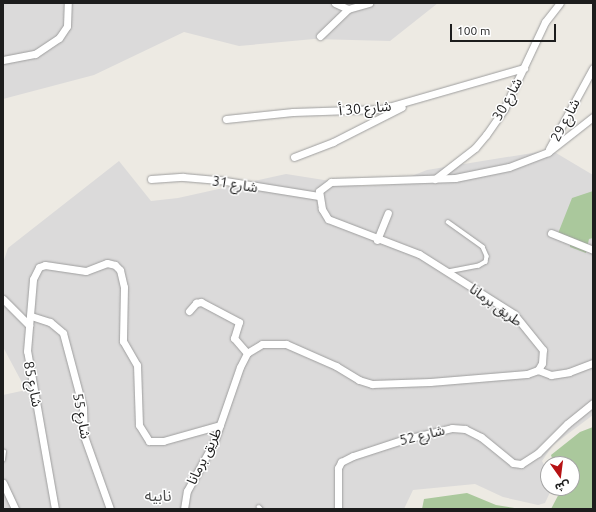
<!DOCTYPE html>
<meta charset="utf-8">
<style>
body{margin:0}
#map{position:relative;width:596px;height:512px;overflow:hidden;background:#edeae3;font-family:Ubuntu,"Noto Sans Arabic",sans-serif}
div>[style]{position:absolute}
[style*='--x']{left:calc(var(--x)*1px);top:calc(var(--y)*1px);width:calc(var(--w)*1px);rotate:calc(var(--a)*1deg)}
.residential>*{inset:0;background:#dbdada}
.forest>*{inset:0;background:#aac89c}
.roads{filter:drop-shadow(0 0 1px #9e9e9e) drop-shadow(0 0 1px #9e9e9e)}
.service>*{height:3.5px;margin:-1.75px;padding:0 1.75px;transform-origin:1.75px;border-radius:1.75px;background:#fff}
.minor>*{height:7px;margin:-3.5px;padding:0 3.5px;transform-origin:3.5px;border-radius:3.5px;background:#fff}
span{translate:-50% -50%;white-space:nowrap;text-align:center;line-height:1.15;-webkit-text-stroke:3px #fff;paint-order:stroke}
.street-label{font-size:14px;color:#1d1d1d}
.quarter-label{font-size:16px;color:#505050}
.frame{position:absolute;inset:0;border:4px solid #1d1d1d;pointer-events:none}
.north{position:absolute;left:540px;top:456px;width:40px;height:40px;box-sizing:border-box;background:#fff;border:1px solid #a5a5a5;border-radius:50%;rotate:166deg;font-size:11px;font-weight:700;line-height:16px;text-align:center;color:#1d1d1d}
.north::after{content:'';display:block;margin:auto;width:14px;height:18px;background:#b61315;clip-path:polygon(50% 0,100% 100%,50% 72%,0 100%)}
.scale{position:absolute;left:450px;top:24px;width:106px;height:18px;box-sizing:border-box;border:2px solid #1d1d1d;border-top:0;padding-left:5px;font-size:12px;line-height:14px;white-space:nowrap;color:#1d1d1d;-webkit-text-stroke:3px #fff;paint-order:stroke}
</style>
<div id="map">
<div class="residential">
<i style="clip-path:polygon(3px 3px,438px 3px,390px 41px,314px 39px,239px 46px,184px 32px,94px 75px,3px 99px)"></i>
<i style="clip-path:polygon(551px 150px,593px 175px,593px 415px,553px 445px,542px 461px,548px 472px,548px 488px,552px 488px,545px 503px,538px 505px,503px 497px,475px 484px,413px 490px,404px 509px,3px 509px,3px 395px,26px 390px,3px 347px,3px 263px,8px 248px,119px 161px,151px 201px,178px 198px,286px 174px,362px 186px,389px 185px,427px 170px)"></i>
</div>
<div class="forest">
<i style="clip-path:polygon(593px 191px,593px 238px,589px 239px,586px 253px,570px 247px,570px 243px,557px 236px,572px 198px)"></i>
<i style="clip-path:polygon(593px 427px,593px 509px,551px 509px,562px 488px,572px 488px,572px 464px,554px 464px,551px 455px,580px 432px)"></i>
<i style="clip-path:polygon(467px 493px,496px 505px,521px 509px,422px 509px,424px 499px)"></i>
</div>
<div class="roads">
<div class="service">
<i style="--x:448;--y:222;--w:43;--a:35.5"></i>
<i style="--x:483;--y:247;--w:10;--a:66"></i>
<i style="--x:487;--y:256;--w:6;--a:99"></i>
<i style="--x:486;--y:262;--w:8;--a:150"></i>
<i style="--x:479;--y:266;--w:31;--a:169"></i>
<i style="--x:3;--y:460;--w:8;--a:-83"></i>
<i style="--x:259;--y:507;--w:3;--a:45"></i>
</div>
<div class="minor">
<i style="--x:335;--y:3;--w:14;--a:25"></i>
<i style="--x:348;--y:9;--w:22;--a:-16"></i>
<i style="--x:320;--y:36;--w:39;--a:-44"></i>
<i style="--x:3;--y:60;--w:33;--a:-11"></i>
<i style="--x:35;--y:54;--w:29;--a:-34"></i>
<i style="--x:59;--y:38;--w:14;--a:-56"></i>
<i style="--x:67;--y:26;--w:23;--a:-88"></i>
<i style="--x:226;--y:119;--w:67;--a:-6"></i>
<i style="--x:293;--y:112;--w:88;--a:-2"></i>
<i style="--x:381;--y:109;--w:149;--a:-16"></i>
<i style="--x:549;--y:149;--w:92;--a:-61.5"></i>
<i style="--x:294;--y:157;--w:42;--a:-21"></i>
<i style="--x:333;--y:142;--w:77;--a:-26.9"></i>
<i style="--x:151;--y:179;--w:32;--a:-4"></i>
<i style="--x:183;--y:177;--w:36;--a:5"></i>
<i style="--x:219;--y:180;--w:101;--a:9.1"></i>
<i style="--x:435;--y:179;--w:51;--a:-37.8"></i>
<i style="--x:475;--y:148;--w:17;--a:-50"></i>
<i style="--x:486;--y:135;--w:32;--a:-55"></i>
<i style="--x:504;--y:109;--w:96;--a:-64.8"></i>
<i style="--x:545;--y:22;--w:24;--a:-52"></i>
<i style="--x:551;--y:233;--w:45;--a:22"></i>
<i style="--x:377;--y:240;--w:29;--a:-68"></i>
<i style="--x:3;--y:299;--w:37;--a:45"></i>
<i style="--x:189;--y:311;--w:11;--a:-49"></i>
<i style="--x:196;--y:303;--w:5;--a:-11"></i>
<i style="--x:201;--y:302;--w:43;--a:27.8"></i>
<i style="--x:239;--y:322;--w:17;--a:107"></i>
<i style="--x:234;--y:338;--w:20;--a:49"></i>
<i style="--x:31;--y:316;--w:20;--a:18"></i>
<i style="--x:50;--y:322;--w:17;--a:40"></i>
<i style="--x:63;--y:333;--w:78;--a:75.1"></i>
<i style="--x:83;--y:408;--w:28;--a:88"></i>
<i style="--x:84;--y:436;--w:77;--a:70.4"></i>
<i style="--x:538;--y:370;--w:14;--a:21"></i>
<i style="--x:551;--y:375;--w:18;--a:-9"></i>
<i style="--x:569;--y:372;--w:26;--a:-21"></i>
<i style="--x:3;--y:483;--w:29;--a:65"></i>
<i style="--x:55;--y:509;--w:160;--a:-100"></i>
<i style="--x:27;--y:351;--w:72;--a:-85.2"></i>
<i style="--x:33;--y:279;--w:13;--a:-63"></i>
<i style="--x:39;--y:267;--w:6;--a:-18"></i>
<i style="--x:45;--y:265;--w:41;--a:8.3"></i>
<i style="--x:86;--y:271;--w:22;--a:-21"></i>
<i style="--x:107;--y:263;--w:8;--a:14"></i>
<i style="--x:115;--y:265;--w:7;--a:45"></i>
<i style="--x:120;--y:270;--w:17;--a:77"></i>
<i style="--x:124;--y:287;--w:54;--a:91.1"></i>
<i style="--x:123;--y:341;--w:28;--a:60"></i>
<i style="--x:137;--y:365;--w:60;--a:88.1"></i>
<i style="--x:139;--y:425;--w:19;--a:58"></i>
<i style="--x:149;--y:441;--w:14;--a:0"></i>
<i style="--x:163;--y:441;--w:59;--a:-15.7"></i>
<i style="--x:184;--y:509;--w:18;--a:-81"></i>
<i style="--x:187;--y:491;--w:56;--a:-61.1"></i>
<i style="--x:214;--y:442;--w:79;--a:-70.9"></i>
<i style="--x:240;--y:367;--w:16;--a:-63"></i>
<i style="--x:247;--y:353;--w:17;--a:-31"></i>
<i style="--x:262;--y:344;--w:24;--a:0"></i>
<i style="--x:286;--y:344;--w:55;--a:23.7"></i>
<i style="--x:336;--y:366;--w:27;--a:31"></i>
<i style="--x:359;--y:380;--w:14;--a:17"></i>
<i style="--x:372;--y:384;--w:58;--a:-2"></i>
<i style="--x:430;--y:382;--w:97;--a:-4.7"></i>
<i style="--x:527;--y:374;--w:12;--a:-20"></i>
<i style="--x:538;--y:370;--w:8;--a:-60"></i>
<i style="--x:542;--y:363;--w:13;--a:-86"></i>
<i style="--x:543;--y:350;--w:46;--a:-128.9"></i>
<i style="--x:514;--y:314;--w:112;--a:-147.7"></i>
<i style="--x:419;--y:254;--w:97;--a:-159"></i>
<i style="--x:328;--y:219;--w:12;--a:-121"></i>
<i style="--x:322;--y:209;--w:18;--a:-99"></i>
<i style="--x:319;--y:191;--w:15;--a:-37"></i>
<i style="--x:331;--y:182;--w:124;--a:-1.8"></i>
<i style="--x:455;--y:178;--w:55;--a:-11.5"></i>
<i style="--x:509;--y:167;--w:42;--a:-21"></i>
<i style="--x:548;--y:152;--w:57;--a:-37.9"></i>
<i style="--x:338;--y:509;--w:41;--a:-90"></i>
<i style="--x:338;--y:468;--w:7;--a:-63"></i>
<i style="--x:341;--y:462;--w:13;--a:-27"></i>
<i style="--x:353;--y:456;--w:52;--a:-18.1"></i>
<i style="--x:402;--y:440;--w:51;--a:-13.5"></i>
<i style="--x:452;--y:428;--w:13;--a:4"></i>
<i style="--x:465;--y:429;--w:18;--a:27"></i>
<i style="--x:481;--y:437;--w:41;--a:39.1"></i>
<i style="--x:513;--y:463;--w:8;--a:7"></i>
<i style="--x:521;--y:464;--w:20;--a:-33"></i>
<i style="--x:538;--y:453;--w:41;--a:-45"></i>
<i style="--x:567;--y:424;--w:33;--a:-39"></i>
</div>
</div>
<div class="street-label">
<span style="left:507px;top:99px;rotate:-61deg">شارع 30</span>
<span style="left:365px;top:108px;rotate:-5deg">شارع 30 أ</span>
<span style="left:565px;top:120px;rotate:-62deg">شارع 29</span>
<span style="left:235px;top:184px;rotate:9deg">شارع 31</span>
<span style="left:496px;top:305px;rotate:36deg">طريق برمانا</span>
<span style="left:33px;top:384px;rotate:79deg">شارع 85</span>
<span style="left:82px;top:416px;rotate:80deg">شارع 55</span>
<span style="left:422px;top:435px;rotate:-14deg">شارع 52</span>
<span style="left:204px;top:456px;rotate:-64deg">طريق برمانا</span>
</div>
<div class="quarter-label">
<span style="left:158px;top:495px">نابيه</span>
</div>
<div class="frame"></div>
<div class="north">ش</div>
<div class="scale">100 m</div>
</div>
